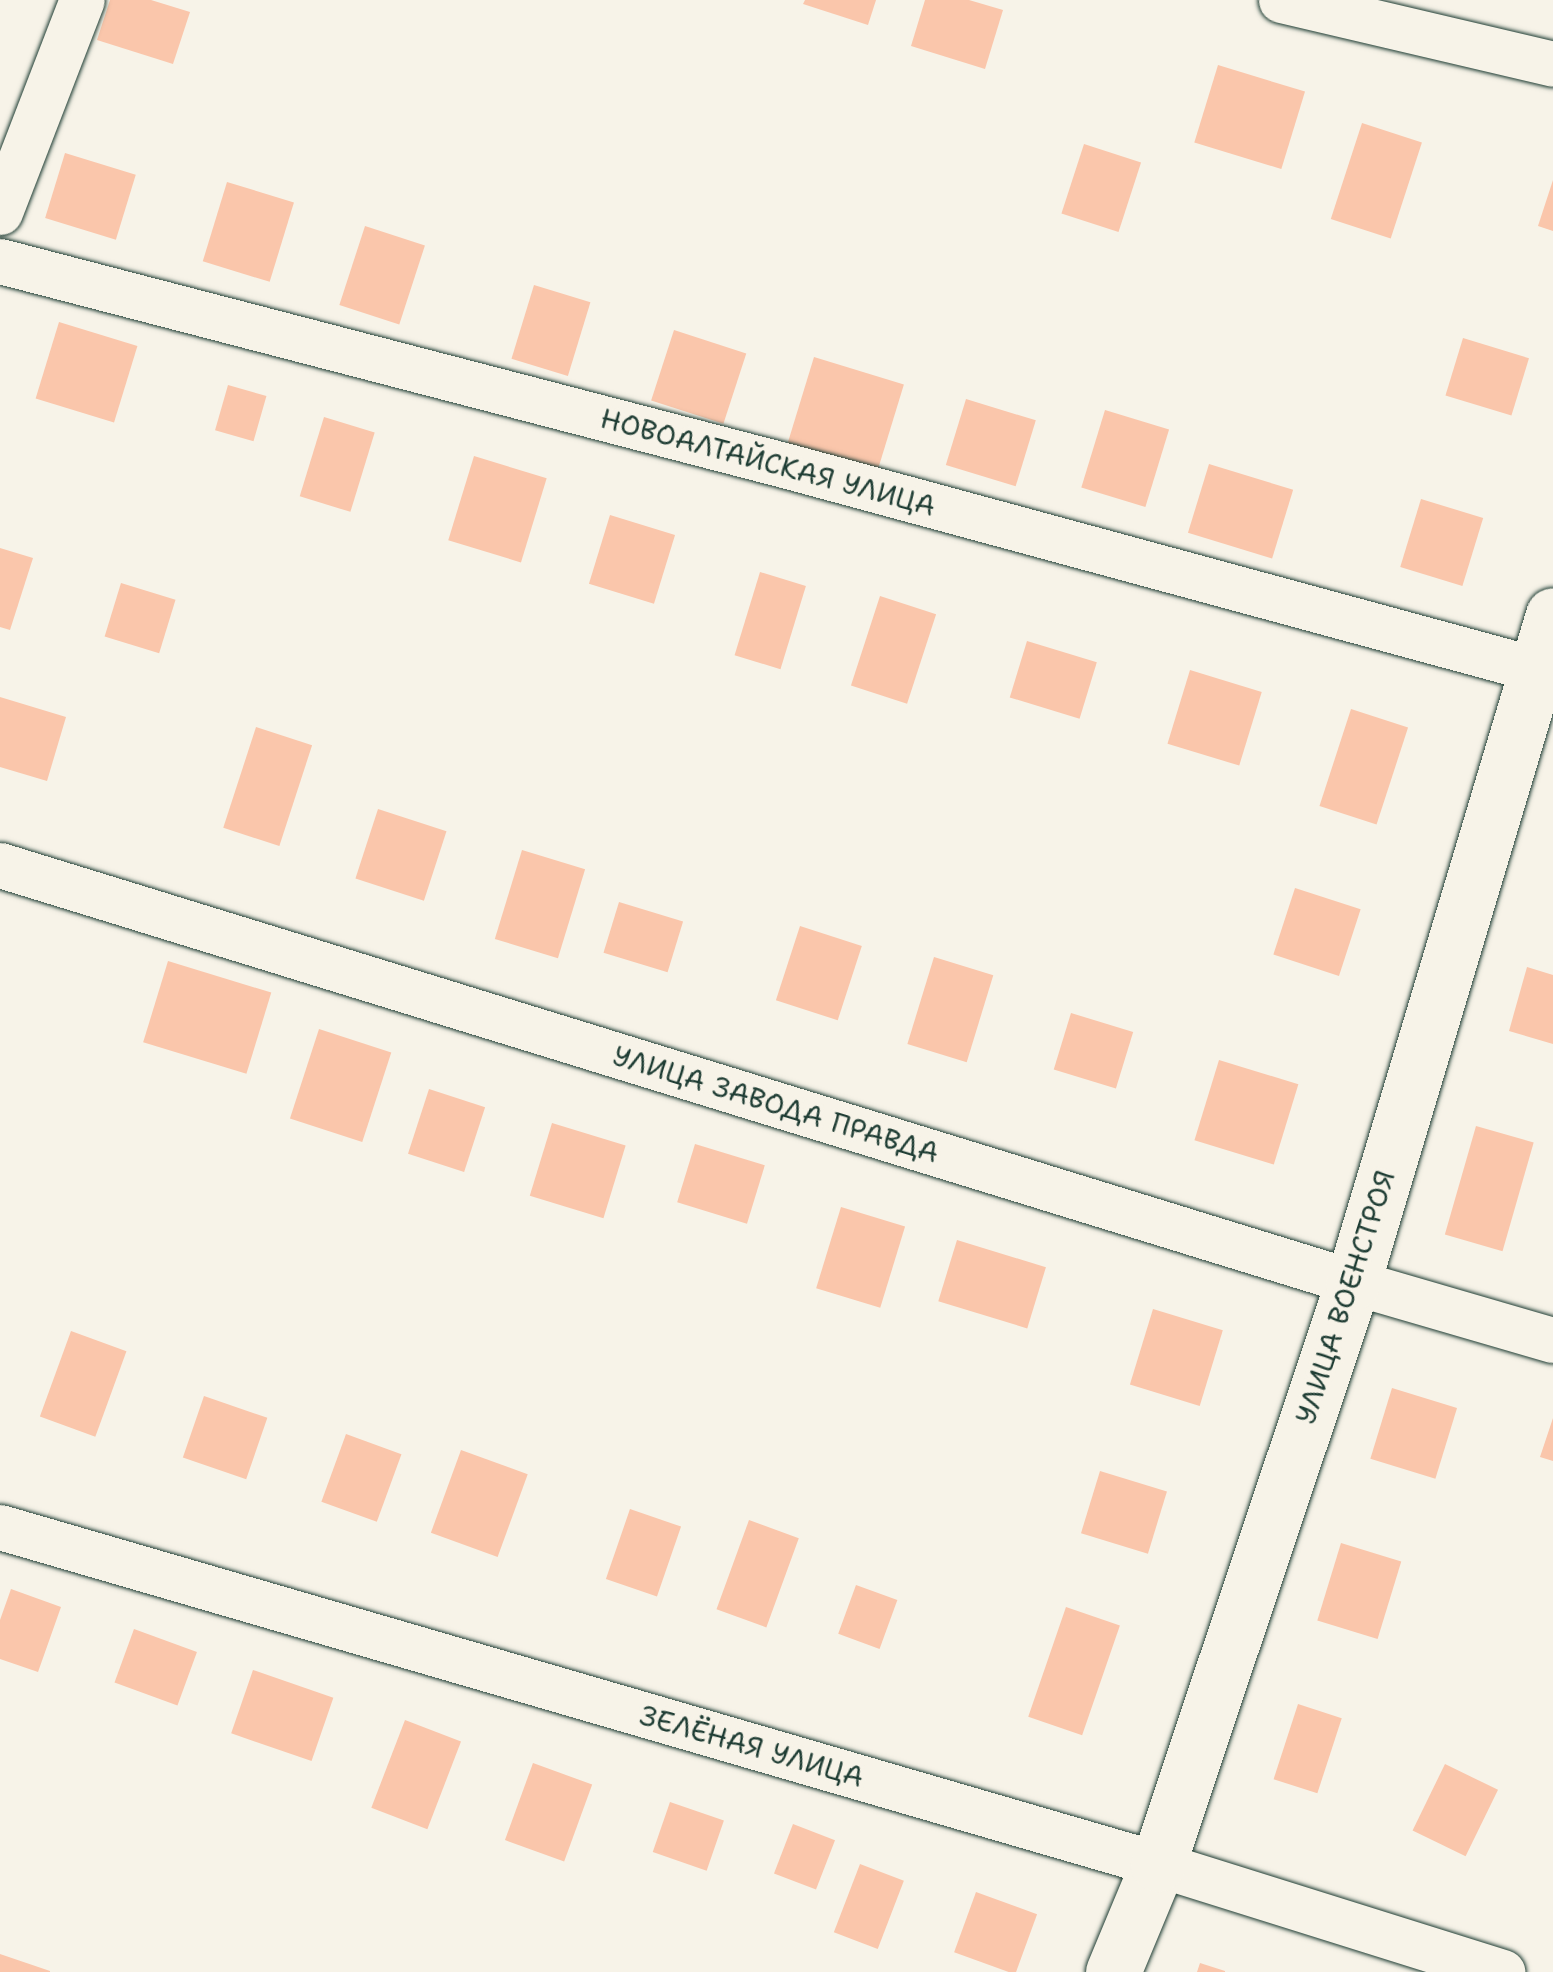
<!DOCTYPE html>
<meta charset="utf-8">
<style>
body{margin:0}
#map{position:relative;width:1553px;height:1972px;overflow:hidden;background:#f7f3e8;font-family:"Shantell Sans",sans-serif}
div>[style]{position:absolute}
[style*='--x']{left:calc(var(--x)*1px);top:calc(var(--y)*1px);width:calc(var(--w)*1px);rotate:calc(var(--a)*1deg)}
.building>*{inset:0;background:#fac6ab;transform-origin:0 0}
.roads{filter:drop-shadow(0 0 2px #1f3d34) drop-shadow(0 0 2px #1f3d34)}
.minor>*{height:45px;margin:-22.5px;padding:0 22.5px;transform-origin:22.5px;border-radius:22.5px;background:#f7f3e8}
.tertiary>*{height:55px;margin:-27.5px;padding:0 27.5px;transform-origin:27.5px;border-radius:27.5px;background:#f7f3e8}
span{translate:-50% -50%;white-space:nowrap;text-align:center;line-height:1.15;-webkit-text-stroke:8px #f7f3e8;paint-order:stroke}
.street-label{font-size:28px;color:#1f3d34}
</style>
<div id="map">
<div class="building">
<i style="clip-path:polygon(110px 0,151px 0,190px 12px,173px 64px,97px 40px)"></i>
<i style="clip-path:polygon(805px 0,876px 0,868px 25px,803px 4px)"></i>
<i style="clip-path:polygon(925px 0,969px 0,1003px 10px,985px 69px,911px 46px)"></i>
<i style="left:1218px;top:65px;width:91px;height:81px;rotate:17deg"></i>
<i style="left:1362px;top:123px;width:63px;height:101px;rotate:18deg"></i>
<i style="left:1084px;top:144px;width:60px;height:73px;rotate:18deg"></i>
<i style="left:65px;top:153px;width:74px;height:68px;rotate:17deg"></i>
<i style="clip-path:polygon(1553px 180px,1553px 231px,1538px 226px)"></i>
<i style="left:227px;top:182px;width:70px;height:83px;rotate:17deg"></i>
<i style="left:365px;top:226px;width:63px;height:83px;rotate:18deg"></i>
<i style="left:534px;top:285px;width:59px;height:77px;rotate:17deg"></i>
<i style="left:59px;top:322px;width:82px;height:80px;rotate:17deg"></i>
<i style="left:674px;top:330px;width:76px;height:74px;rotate:18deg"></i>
<i style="left:1463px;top:338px;width:69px;height:60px;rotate:17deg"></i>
<i style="left:814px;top:357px;width:94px;height:92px;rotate:17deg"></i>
<i style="left:228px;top:385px;width:40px;height:47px;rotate:16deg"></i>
<i style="left:966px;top:399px;width:73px;height:69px;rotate:17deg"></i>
<i style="left:1105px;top:410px;width:67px;height:81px;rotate:17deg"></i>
<i style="left:324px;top:417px;width:53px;height:83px;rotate:17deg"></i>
<i style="left:474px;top:456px;width:76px;height:88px;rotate:17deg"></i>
<i style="left:1209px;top:464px;width:88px;height:72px;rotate:17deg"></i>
<i style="left:1421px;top:499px;width:65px;height:71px;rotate:17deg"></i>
<i style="left:610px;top:515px;width:68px;height:72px;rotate:17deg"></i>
<i style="clip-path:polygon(0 548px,33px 558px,10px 630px,0 627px)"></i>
<i style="left:760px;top:572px;width:48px;height:87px;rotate:17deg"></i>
<i style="left:121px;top:583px;width:57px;height:56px;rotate:17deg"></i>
<i style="left:880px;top:596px;width:59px;height:94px;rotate:18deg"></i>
<i style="left:1027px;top:641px;width:73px;height:59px;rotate:17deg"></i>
<i style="left:1190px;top:670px;width:75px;height:77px;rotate:17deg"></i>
<i style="clip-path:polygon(0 697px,66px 717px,47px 781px,0 767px)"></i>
<i style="left:1351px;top:709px;width:60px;height:102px;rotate:18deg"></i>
<i style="left:256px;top:727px;width:59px;height:106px;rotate:18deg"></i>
<i style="left:378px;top:809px;width:72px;height:73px;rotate:18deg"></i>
<i style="left:522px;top:850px;width:66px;height:93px;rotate:17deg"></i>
<i style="left:1295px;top:888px;width:69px;height:70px;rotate:18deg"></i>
<i style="left:619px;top:902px;width:67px;height:53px;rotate:17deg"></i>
<i style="left:800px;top:926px;width:65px;height:78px;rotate:18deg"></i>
<i style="left:934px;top:957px;width:62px;height:91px;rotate:17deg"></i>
<i style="left:168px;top:961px;width:108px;height:85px;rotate:17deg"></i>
<i style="clip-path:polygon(1527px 967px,1553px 975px,1553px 1044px,1509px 1031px)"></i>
<i style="left:1071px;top:1013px;width:65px;height:59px;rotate:17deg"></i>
<i style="left:319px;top:1029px;width:76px;height:94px;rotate:18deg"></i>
<i style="left:1219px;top:1060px;width:83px;height:84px;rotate:17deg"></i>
<i style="left:429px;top:1089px;width:59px;height:68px;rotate:18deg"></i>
<i style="left:552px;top:1123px;width:77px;height:76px;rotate:17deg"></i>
<i style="left:1476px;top:1126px;width:60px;height:113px;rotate:16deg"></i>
<i style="left:695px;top:1144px;width:73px;height:61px;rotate:17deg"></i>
<i style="left:841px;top:1207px;width:67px;height:85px;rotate:17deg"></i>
<i style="left:957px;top:1240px;width:93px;height:64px;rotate:17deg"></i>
<i style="left:1153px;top:1309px;width:73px;height:79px;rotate:17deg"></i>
<i style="left:71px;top:1331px;width:59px;height:91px;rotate:20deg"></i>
<i style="left:1392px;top:1388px;width:68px;height:74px;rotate:17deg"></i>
<i style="left:204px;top:1396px;width:67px;height:65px;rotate:19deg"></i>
<i style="clip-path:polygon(1553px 1418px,1553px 1461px,1540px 1457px)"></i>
<i style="left:346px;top:1434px;width:59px;height:72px;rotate:20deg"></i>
<i style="left:461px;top:1450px;width:71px;height:88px;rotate:20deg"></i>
<i style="left:1100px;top:1471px;width:70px;height:65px;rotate:17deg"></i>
<i style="left:630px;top:1509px;width:54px;height:74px;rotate:19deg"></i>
<i style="left:749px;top:1520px;width:53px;height:95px;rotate:20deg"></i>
<i style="left:1341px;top:1543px;width:63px;height:81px;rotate:17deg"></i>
<i style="left:856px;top:1585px;width:44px;height:52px;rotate:20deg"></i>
<i style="clip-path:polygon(11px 1589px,61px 1607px,38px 1672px,0 1659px,0 1620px)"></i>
<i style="left:1066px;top:1607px;width:57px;height:116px;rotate:19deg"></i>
<i style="left:134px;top:1629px;width:67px;height:57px;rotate:20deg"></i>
<i style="left:253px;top:1670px;width:85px;height:67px;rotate:19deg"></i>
<i style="left:1298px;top:1704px;width:46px;height:79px;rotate:18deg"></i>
<i style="left:405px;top:1720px;width:60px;height:94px;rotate:21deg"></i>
<i style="left:533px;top:1763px;width:63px;height:82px;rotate:20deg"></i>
<i style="left:1445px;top:1764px;width:59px;height:74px;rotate:26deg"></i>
<i style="left:670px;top:1802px;width:57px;height:53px;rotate:19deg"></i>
<i style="left:793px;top:1824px;width:45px;height:53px;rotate:21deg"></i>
<i style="left:860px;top:1864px;width:47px;height:73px;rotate:21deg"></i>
<i style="left:976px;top:1892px;width:65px;height:64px;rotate:20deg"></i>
<i style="clip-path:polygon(0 1954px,50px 1971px,50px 1972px,0 1972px)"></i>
<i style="clip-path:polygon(1200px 1963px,1225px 1971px,1225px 1972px,1197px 1972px)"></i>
</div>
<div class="roads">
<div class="minor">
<i style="--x:1281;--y:0;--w:279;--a:13.2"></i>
<i style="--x:0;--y:212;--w:227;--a:-68.9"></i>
<i style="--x:0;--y:261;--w:810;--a:14.59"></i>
<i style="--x:784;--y:465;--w:778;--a:15.2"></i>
<i style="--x:0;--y:865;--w:1416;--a:17.13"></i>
<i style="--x:1353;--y:1282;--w:208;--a:16.2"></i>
<i style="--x:0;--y:1527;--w:1206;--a:16.23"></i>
<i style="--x:1158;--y:1864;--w:361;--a:17.4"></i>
</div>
<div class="tertiary">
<i style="--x:1113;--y:1972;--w:117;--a:-67.4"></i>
<i style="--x:1158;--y:1864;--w:614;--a:-71.48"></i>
<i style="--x:1353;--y:1282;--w:696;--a:-73.31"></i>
</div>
</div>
<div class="street-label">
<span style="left:768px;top:462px;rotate:15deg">НОВОАЛТАЙСКАЯ УЛИЦА</span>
<span style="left:776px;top:1104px;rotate:17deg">УЛИЦА ЗАВОДА ПРАВДА</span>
<span style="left:1345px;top:1297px;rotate:-72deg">УЛИЦА ВОЕНСТРОЯ</span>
<span style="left:752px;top:1746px;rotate:16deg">ЗЕЛЁНАЯ УЛИЦА</span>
</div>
</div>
